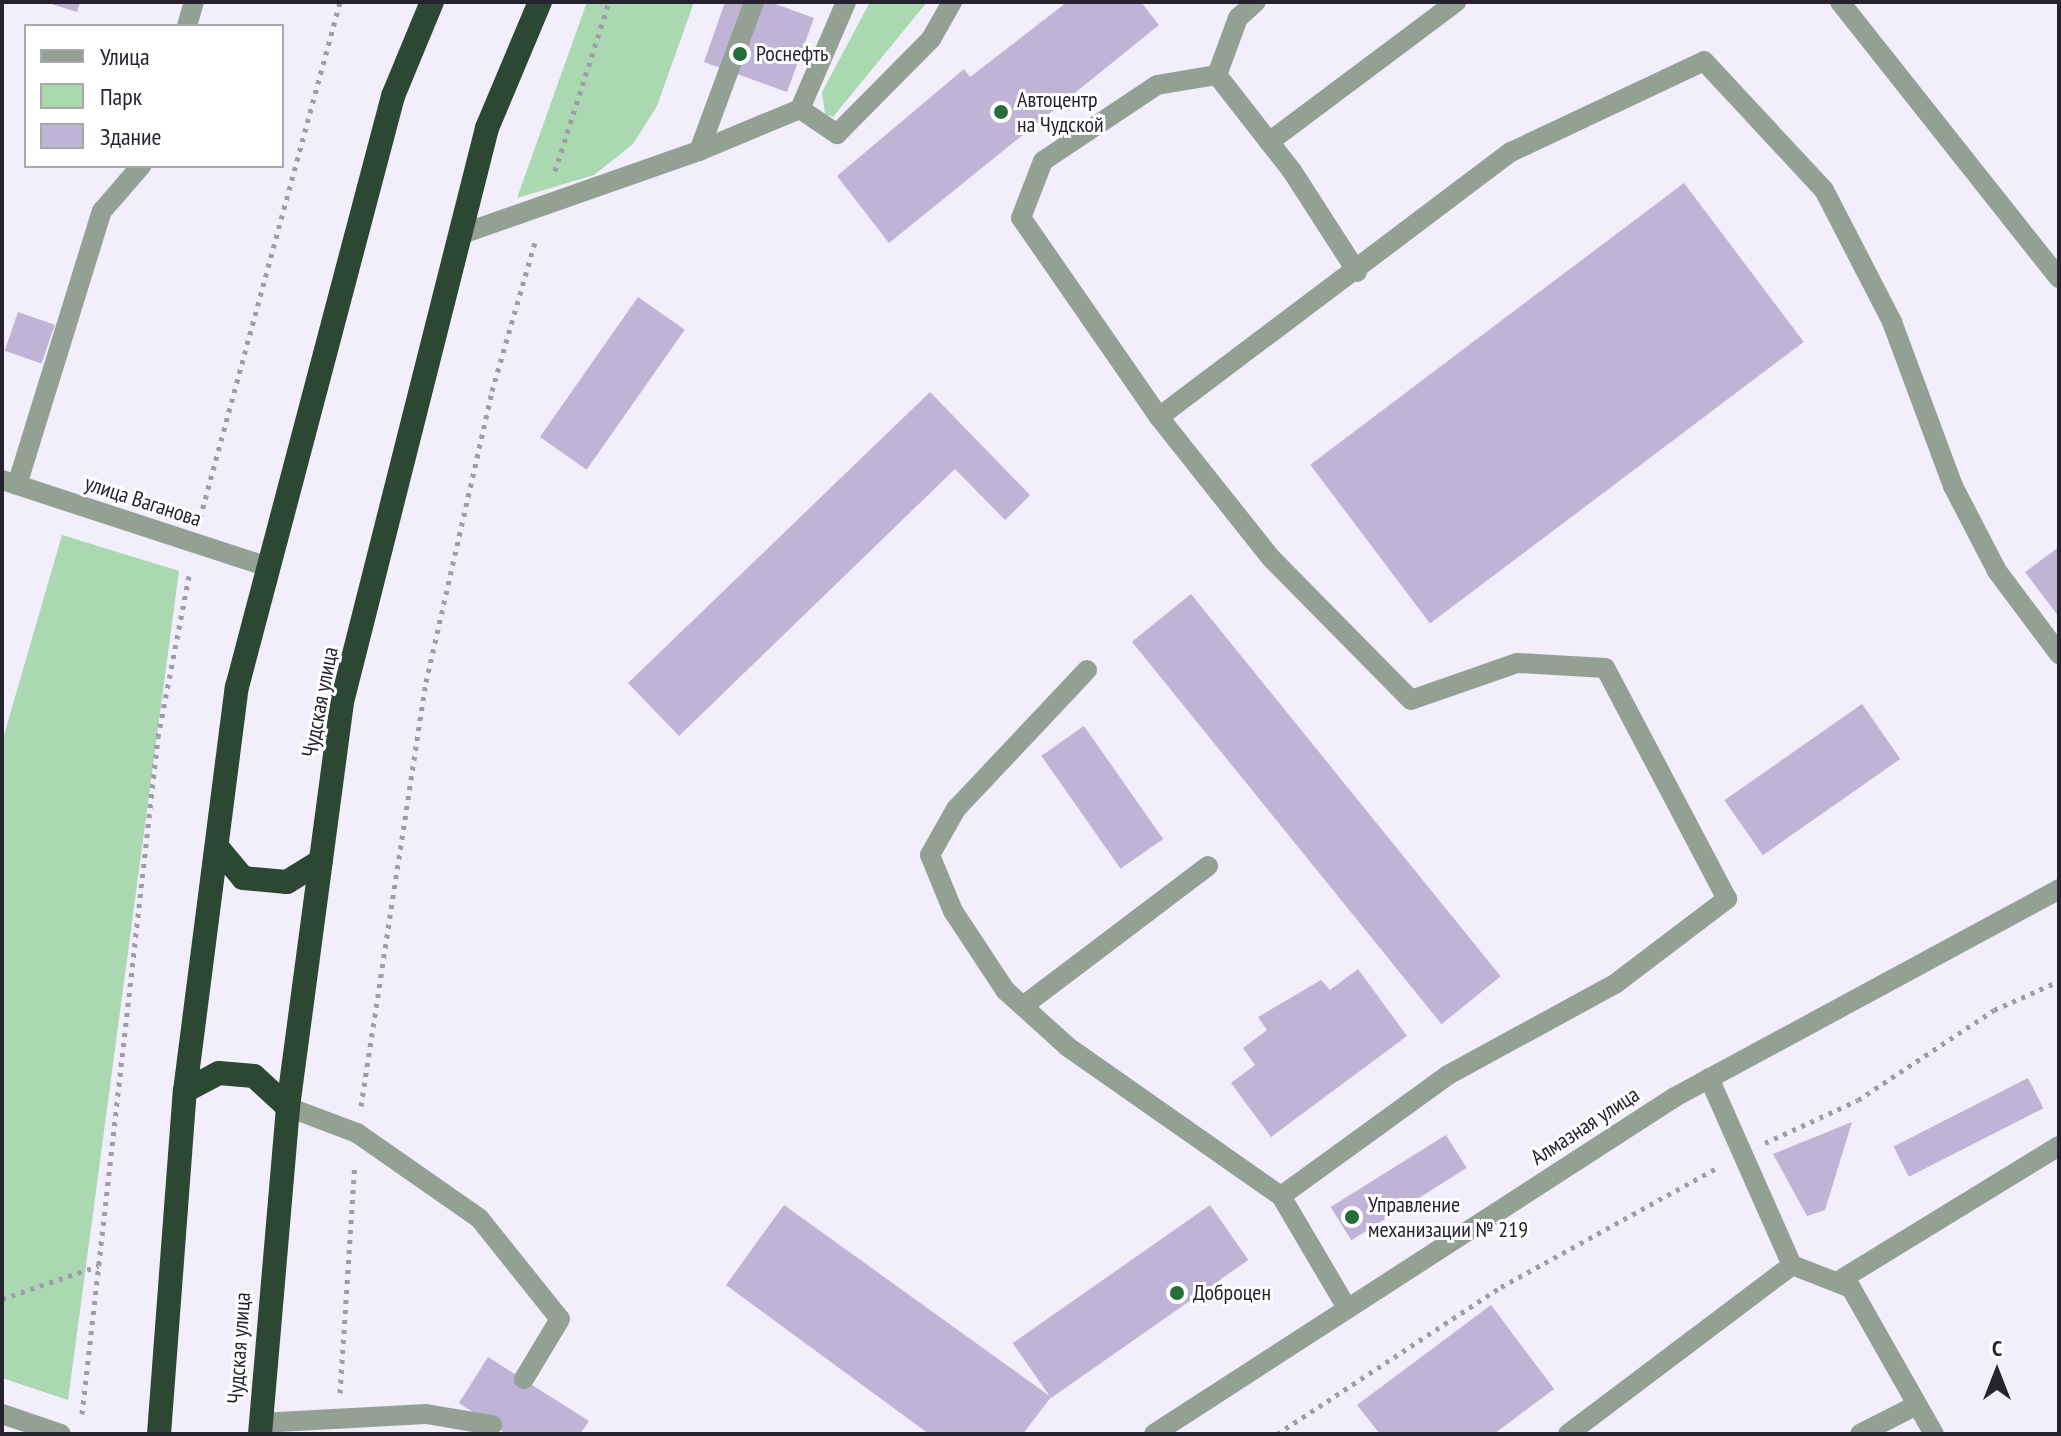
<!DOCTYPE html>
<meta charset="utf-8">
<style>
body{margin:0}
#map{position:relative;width:2061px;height:1436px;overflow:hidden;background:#f2eefc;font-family:"PT Sans Narrow",sans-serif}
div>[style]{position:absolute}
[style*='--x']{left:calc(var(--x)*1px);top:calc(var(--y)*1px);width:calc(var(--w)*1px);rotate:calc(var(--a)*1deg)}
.green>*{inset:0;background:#a9d8b1}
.building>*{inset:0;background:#bfb4d6;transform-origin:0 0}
.path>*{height:5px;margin-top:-2.5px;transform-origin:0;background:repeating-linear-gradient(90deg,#9f9ba8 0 4px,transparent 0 10px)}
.lane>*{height:20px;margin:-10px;padding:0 10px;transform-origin:10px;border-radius:10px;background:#93a195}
.street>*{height:20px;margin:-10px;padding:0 10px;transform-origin:10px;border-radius:10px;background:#93a195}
.highway>*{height:24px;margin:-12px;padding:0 12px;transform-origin:12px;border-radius:12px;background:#2c4832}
.dots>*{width:22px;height:22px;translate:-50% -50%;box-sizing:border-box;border:4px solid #fff;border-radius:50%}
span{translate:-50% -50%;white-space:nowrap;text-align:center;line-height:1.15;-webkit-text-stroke:6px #fff;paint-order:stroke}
.poi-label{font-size:22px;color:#26222f}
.left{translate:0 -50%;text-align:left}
.street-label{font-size:22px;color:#26222f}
.frame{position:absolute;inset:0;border:4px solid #26222f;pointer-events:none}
.legend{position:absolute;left:24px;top:24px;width:260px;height:144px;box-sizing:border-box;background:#fff;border:2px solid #a8a7ac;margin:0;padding:10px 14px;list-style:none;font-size:24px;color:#26222f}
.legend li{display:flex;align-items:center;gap:16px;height:40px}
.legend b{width:40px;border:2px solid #a8a7ac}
.north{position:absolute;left:1957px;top:1332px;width:80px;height:80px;-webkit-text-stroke:6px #fff;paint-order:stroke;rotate:0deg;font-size:22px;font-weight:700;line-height:32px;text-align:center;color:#26222f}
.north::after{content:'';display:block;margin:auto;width:28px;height:36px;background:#26222f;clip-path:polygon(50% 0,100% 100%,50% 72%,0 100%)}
</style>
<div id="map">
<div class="green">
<i style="clip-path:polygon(587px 2px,694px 2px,657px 106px,633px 144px,594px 175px,517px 198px)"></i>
<i style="clip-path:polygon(870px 2px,927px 2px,833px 117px,825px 114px,822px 92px)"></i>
<i style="clip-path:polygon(62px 535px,179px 571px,68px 1400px,2px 1378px,2px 742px)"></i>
</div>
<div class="building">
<i style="clip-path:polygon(45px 2px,80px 2px,77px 12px)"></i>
<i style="clip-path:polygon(725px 2px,770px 2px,814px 18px,787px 92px,704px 62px)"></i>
<i style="clip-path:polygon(1067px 2px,1141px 2px,1159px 25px,889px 243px,837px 176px,964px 69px,970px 77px)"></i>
<i style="left:1684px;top:183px;width:199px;height:468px;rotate:53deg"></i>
<i style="left:638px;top:297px;width:57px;height:171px;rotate:35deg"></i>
<i style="left:18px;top:312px;width:39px;height:41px;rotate:19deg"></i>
<i style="clip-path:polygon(930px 392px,1030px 495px,1005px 520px,955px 469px,679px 736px,628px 683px)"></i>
<i style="clip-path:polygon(2059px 547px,2059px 617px,2025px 572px)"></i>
<i style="left:1191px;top:594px;width:492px;height:76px;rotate:51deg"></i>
<i style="left:1862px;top:704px;width:67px;height:168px;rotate:55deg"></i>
<i style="left:1084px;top:726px;width:138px;height:52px;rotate:55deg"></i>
<i style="clip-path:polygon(1358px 969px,1407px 1036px,1271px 1137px,1231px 1083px,1255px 1065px,1243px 1048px,1267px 1030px,1258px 1017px,1321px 980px,1330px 990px)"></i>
<i style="left:2028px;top:1078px;width:34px;height:151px;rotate:63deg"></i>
<i style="clip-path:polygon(1852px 1122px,1825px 1210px,1807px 1216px,1773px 1154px)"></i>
<i style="left:1446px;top:1135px;width:39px;height:136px;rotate:58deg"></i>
<i style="clip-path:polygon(784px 1205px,1051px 1397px,1023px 1434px,929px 1434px,726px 1285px)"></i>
<i style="left:1210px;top:1205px;width:67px;height:241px;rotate:55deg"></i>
<i style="clip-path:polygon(1491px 1305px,1554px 1389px,1494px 1434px,1380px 1434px,1357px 1405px)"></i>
<i style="clip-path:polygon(488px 1357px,589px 1421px,580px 1434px,506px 1434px,459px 1403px)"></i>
</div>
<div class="path">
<i style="--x:555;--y:171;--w:177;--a:-72.3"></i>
<i style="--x:200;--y:518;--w:535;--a:-74.82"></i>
<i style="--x:361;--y:1106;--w:429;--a:-81.3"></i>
<i style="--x:426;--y:682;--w:298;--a:-77.2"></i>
<i style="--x:492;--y:391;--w:158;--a:-73.9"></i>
<i style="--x:1765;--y:1143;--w:102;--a:-24.8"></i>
<i style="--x:1858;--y:1100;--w:163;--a:-33.5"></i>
<i style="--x:1994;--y:1010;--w:71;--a:-24"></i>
<i style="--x:2;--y:1299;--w:102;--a:-19"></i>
<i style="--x:340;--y:1393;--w:229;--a:-86.3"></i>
<i style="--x:82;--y:1414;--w:681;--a:-83.59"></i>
<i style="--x:158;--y:737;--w:169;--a:-79.1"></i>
<i style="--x:1277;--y:1434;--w:268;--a:-33.3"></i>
<i style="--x:1501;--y:1287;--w:247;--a:-28.9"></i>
</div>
<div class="lane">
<i style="--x:1840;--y:2;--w:352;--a:51.6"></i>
<i style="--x:187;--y:26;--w:25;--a:-74"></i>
<i style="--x:1217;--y:75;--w:61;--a:-69.8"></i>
<i style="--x:1238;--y:18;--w:24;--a:-42"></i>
<i style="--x:800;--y:109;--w:45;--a:34"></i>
<i style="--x:837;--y:134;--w:134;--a:-45.3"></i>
<i style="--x:931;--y:39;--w:43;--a:-60.4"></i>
<i style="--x:1269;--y:142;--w:234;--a:-36.8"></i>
<i style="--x:699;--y:151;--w:109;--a:-22.6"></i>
<i style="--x:800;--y:109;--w:116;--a:-66.7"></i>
<i style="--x:459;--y:235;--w:254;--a:-19.3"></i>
<i style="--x:699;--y:151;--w:159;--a:-69.7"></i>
<i style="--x:1159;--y:417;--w:441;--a:-37"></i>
<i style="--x:1511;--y:152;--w:213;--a:-25.2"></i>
<i style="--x:1704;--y:61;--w:176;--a:47.1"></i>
<i style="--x:1824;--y:190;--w:148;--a:62.7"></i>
<i style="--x:1892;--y:322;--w:175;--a:69.6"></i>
<i style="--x:1953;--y:486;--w:96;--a:62.6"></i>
<i style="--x:1997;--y:571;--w:104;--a:53.2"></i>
<i style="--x:17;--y:485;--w:287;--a:-72.8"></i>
<i style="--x:102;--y:211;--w:60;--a:-49.1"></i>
<i style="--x:1087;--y:670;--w:191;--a:133.3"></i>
<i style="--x:956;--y:809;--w:53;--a:119.5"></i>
<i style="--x:930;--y:855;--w:61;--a:67.7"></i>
<i style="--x:953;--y:911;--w:95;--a:56.6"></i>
<i style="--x:1005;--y:990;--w:85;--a:42.1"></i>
<i style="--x:1068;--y:1047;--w:260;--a:35"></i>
<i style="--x:1281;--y:1196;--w:130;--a:59.5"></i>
<i style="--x:1023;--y:1006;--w:232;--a:-37.1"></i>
<i style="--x:1709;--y:1078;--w:205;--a:66.1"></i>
<i style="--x:1792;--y:1265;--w:63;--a:21.3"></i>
<i style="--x:1851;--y:1288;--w:168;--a:60.4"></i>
<i style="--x:288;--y:1107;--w:74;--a:20.6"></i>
<i style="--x:357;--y:1133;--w:149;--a:34.9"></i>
<i style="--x:479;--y:1218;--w:129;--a:51.3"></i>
<i style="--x:560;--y:1319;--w:70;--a:121"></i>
<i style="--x:1281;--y:1196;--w:206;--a:-35.9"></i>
<i style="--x:1448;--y:1075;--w:190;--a:-28.6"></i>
<i style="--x:1615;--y:984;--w:141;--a:-37.2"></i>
<i style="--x:1727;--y:899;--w:261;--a:-117.8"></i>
<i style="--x:1605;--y:668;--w:88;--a:-176.7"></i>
<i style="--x:1517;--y:663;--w:112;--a:160.8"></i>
<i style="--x:1411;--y:700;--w:199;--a:-134.6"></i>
<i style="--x:1271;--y:558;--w:180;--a:-128.5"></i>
<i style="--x:1159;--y:417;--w:242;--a:-124.7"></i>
<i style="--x:1021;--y:218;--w:61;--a:-68.9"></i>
<i style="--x:1043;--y:161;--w:137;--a:-33.7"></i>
<i style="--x:1157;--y:85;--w:61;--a:-9.5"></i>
<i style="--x:1217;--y:75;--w:122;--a:52"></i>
<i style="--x:1292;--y:171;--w:120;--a:57.2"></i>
<i style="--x:1837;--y:1282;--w:260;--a:-31.5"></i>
<i style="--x:260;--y:1423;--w:166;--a:-3.1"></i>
<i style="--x:426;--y:1414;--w:67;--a:9.5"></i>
<i style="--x:1568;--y:1434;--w:281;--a:-37"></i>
<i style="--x:1860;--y:1434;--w:64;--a:-27"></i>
</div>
<div class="street">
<i style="--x:2;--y:480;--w:280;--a:18.1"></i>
<i style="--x:2;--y:1414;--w:62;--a:18.7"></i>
<i style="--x:1154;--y:1434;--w:620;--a:-32.9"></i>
<i style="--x:1675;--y:1097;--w:437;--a:-28.4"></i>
</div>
<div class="highway">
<i style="--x:217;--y:847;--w:40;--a:50"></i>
<i style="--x:243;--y:878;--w:44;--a:5.2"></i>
<i style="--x:287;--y:882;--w:40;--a:-32"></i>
<i style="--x:185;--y:1091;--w:38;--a:-28"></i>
<i style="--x:219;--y:1073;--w:35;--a:5"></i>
<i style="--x:254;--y:1076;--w:46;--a:42.4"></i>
<i style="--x:159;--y:1434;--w:344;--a:-85.7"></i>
<i style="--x:185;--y:1091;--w:407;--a:-82.7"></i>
<i style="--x:237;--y:687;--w:611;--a:-75.21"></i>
<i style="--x:393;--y:96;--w:102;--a:-67.5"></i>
<i style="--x:260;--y:1434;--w:328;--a:-85.1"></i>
<i style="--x:288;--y:1107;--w:409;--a:-82.4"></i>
<i style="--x:342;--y:702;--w:592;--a:-75.82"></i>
<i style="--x:487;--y:128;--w:137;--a:-67.2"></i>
</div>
<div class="dots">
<i style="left:740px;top:54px;background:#256e3b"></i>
<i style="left:1001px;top:112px;background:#256e3b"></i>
<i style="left:1352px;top:1217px;background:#256e3b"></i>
<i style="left:1177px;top:1293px;background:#256e3b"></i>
</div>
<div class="poi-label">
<span class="left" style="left:756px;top:54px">Роснефть</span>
<span class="left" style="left:1017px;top:112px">Автоцентр<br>на Чудской</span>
<span class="left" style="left:1368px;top:1217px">Управление<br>механизации № 219</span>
<span class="left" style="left:1193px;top:1293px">Доброцен</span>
</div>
<div class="street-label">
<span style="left:143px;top:501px;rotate:18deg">улица Ваганова</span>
<span style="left:320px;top:702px;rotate:-79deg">Чудская улица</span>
<span style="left:1585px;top:1126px;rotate:-33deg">Алмазная улица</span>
<span style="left:239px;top:1348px;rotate:-86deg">Чудская улица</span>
</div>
<div class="frame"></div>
<ul class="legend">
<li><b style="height:10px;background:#93a195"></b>Улица</li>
<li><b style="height:22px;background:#a9d8b1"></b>Парк</li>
<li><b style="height:22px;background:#bfb4d6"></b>Здание</li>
</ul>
<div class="north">С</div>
</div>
